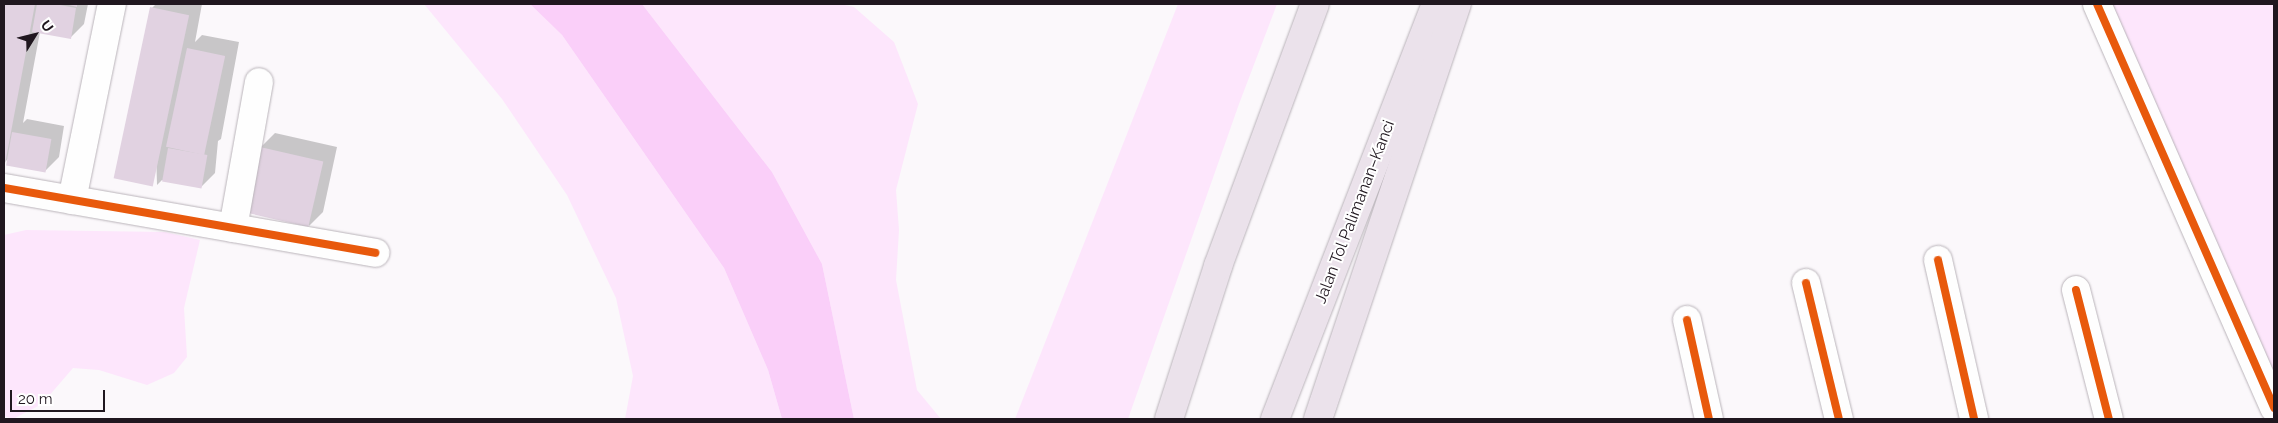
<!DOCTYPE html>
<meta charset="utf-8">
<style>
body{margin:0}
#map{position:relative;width:2278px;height:423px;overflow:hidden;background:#fbf8fb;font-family:Raleway,sans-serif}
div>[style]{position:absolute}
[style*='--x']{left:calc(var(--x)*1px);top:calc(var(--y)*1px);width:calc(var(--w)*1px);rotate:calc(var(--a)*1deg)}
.green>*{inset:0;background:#fde6fc}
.water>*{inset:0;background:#facff9}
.shadow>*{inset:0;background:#0003}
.building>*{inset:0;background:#e1d2e1;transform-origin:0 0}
.roads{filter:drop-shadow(0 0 1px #bab4ba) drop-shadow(0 0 1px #bab4ba)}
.minor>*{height:28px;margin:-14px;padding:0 14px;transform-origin:14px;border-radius:14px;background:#fefefe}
.motorway>*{height:28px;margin:-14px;padding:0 14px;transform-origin:14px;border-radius:14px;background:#ebe2eb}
.cycleway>*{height:8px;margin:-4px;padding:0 4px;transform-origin:4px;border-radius:4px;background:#e8590c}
span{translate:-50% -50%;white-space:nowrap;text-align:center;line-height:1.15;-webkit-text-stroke:4px #fff;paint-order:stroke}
.street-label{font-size:16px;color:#20171f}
.frame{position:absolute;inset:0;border:5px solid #20171f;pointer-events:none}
.north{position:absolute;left:10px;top:10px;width:50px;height:50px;-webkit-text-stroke:4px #fff;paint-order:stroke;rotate:54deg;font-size:14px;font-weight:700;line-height:20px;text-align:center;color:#20171f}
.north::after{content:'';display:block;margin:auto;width:18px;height:22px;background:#20171f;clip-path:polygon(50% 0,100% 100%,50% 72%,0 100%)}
.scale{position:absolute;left:10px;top:390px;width:95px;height:22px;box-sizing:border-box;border:2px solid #20171f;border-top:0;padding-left:6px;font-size:15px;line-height:18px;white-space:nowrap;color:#20171f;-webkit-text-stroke:4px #fff;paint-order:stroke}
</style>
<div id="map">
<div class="green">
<i style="clip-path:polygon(424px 4px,530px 4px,562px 35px,724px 268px,768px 370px,782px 419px,625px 419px,633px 376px,616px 298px,567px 195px,502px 99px)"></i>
<i style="clip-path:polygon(642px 4px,840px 4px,854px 7px,894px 42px,918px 104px,896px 190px,899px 230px,896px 280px,917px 390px,941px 419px,854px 419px,822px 264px,772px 172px)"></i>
<i style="clip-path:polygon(1178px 4px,1277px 4px,1239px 104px,1128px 419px,1015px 419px)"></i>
<i style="clip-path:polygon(2112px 4px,2274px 4px,2274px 385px)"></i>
<i style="clip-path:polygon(26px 230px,165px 232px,200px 240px,184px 308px,187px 357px,174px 373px,147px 385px,99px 370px,73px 368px,42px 404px,13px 419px,4px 416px,4px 235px)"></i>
</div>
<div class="water">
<i style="clip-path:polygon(530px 4px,642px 4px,772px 172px,822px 264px,854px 419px,782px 419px,768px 370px,724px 268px,562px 35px)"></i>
</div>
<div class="shadow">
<i style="clip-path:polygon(4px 4px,88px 4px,84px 24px,70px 38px,40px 32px,23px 123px,27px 119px,64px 126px,59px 157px,45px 171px,8px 159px,4px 163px)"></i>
<i style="clip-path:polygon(156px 4px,202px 4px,195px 42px,202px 35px,239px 42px,221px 139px,218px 141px,215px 173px,201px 187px,162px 180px,157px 185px,152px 8px)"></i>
<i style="clip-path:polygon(275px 133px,337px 147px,323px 212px,309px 226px,261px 147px)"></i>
</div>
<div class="building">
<i style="clip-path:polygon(4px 4px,35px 4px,5px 164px,4px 164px)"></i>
<i style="clip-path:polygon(37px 4px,55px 4px,76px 8px,71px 39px,32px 32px)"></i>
<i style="clip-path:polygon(65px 4px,77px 4px,77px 7px)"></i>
<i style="left:150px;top:7px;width:40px;height:175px;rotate:12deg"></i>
<i style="left:187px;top:48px;width:39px;height:101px;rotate:12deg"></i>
<i style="left:12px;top:132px;width:40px;height:34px;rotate:10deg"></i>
<i style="left:260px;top:147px;width:65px;height:67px;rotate:13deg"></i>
<i style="left:168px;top:148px;width:40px;height:34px;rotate:10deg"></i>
</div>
<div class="roads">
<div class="minor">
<i style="--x:2097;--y:4;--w:441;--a:66.3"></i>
<i style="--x:4;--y:188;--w:377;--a:9.9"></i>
<i style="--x:72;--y:200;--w:200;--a:-78.5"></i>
<i style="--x:233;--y:228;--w:148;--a:-79.9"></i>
<i style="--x:1938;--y:260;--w:163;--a:77.2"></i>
<i style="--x:1806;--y:283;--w:140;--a:76.4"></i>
<i style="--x:2076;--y:290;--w:133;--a:75.7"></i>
<i style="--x:1687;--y:320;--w:101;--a:77.5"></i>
</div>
<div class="motorway">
<i style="--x:1169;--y:419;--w:161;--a:-72.2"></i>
<i style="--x:1218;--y:266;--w:279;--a:-69.7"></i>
<i style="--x:1275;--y:419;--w:445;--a:-68.8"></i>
<i style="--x:1318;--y:419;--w:438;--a:-71.5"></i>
</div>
</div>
<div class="cycleway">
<i style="--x:2097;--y:4;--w:441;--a:66.3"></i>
<i style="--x:4;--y:188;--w:377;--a:9.9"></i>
<i style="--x:1938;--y:260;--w:163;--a:77.2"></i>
<i style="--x:1806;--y:283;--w:140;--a:76.4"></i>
<i style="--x:2076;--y:290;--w:133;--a:75.7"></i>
<i style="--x:1687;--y:320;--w:101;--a:77.5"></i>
</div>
<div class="street-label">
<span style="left:1355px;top:212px;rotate:-69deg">Jalan Tol Palimanan–Kanci</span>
</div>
<div class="frame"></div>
<div class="north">U</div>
<div class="scale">20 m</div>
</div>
